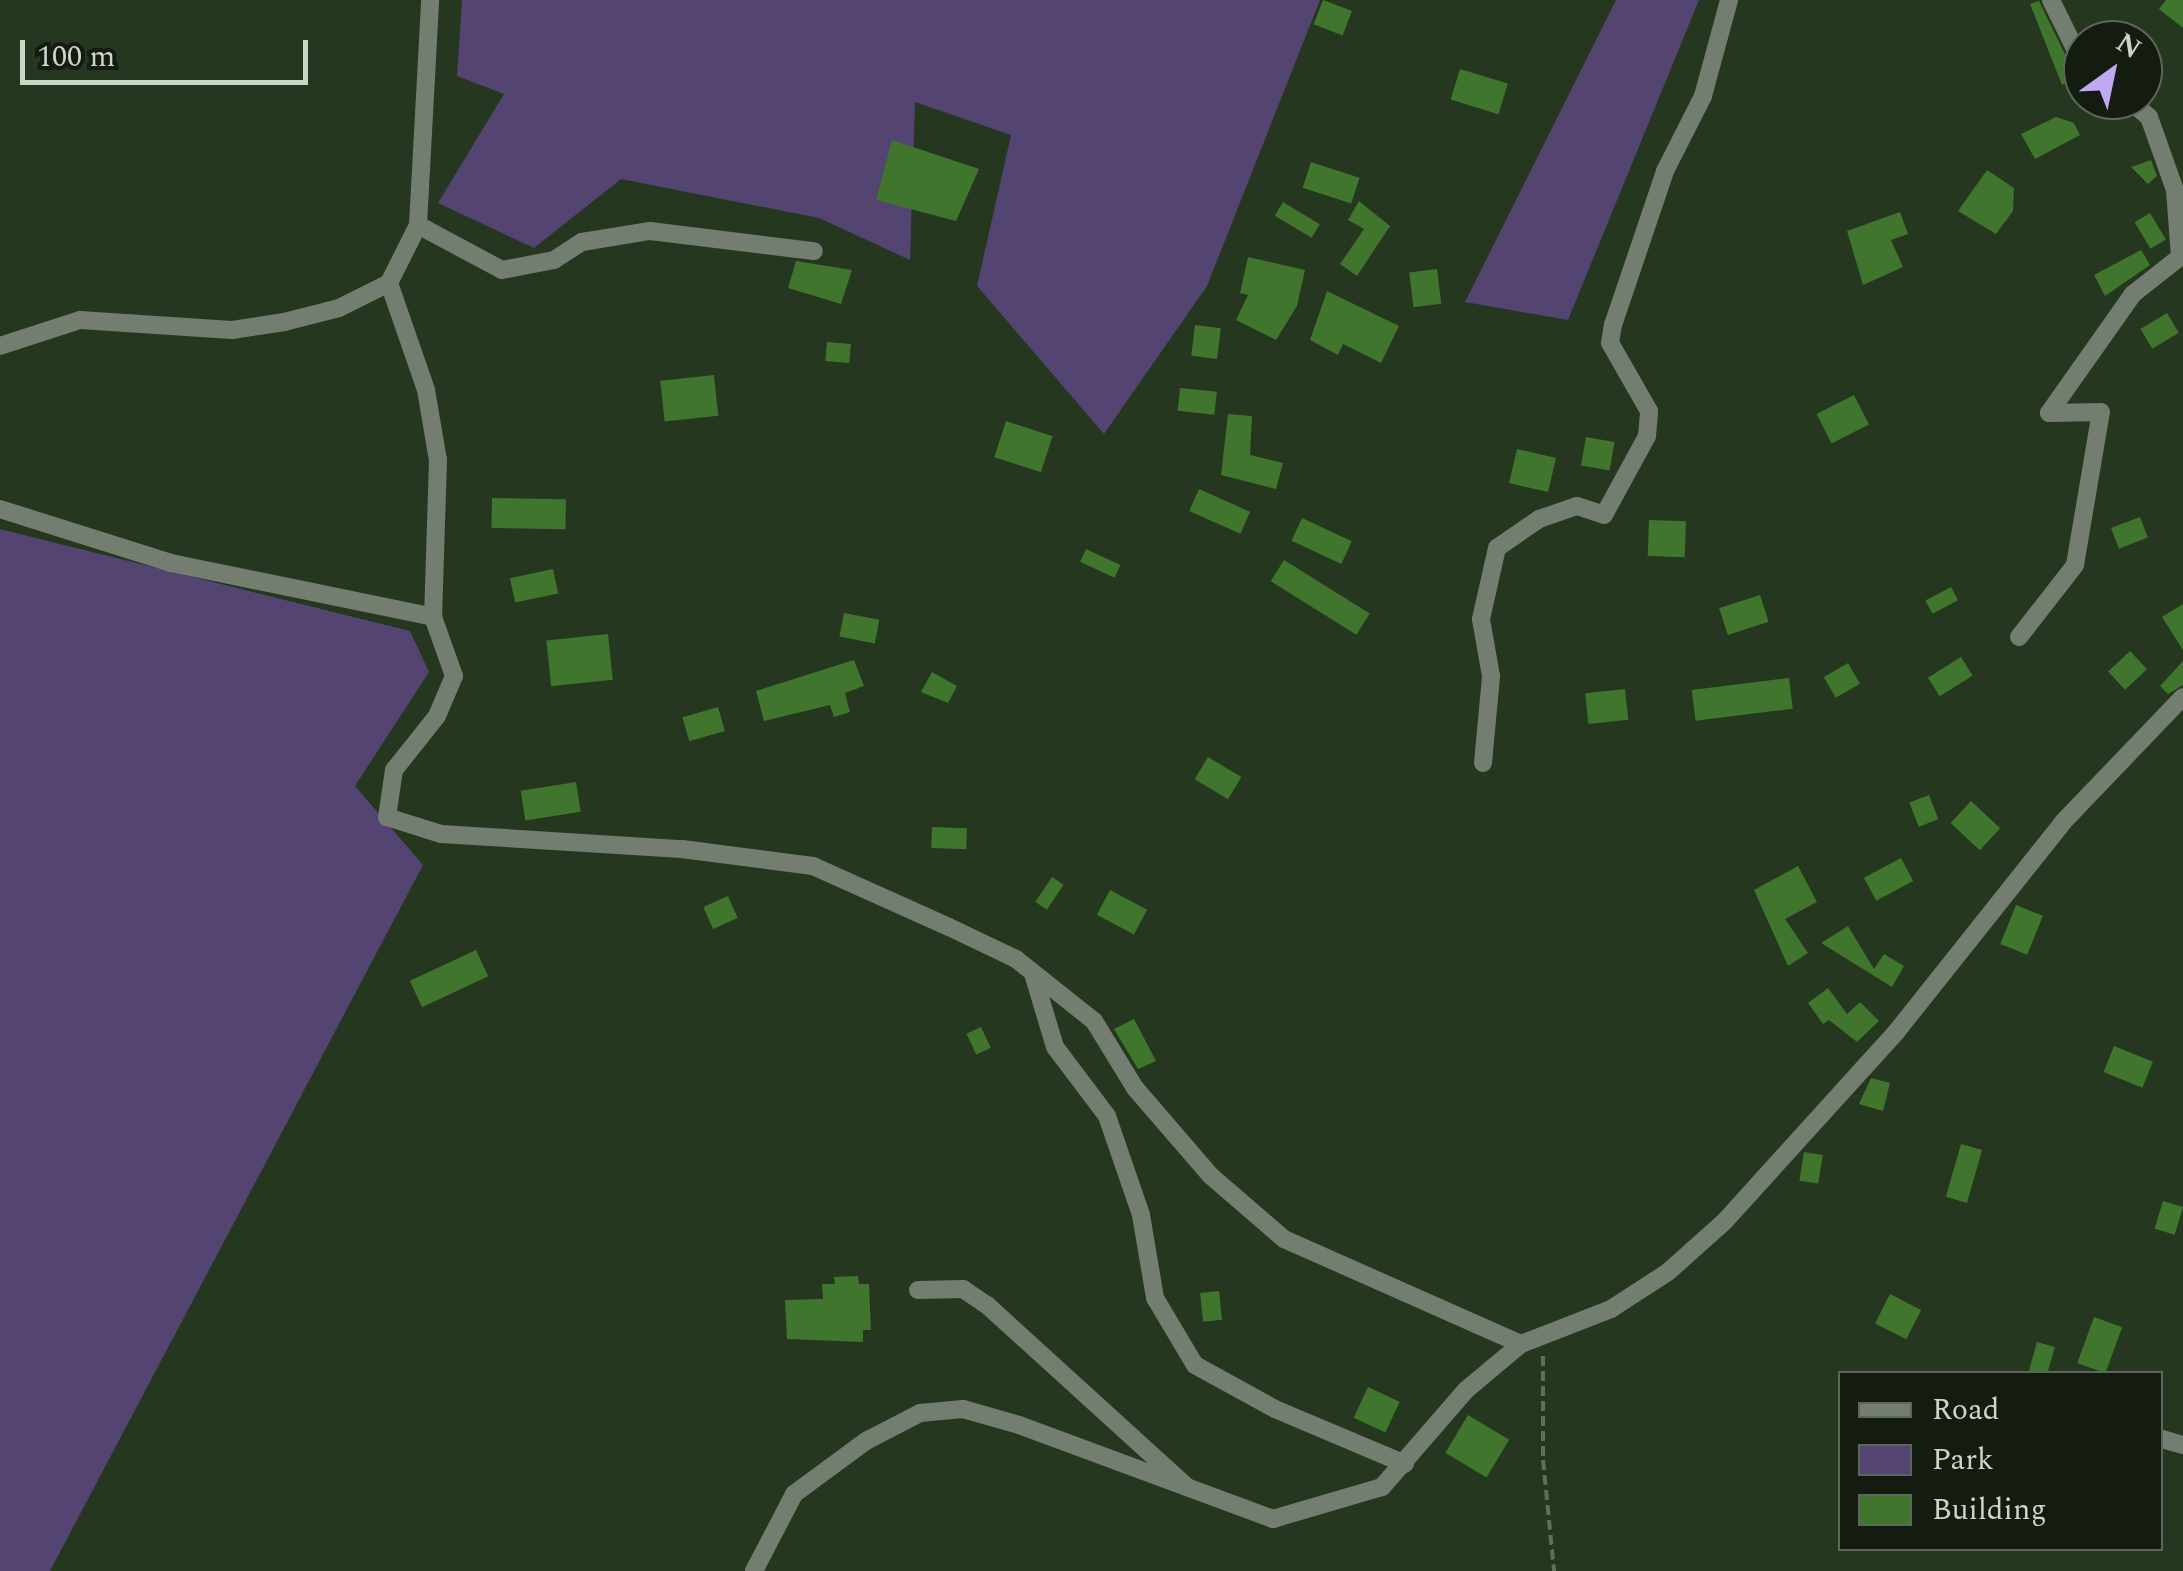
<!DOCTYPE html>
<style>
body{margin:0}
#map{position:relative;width:2183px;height:1571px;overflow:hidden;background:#25371f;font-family:Spectral,serif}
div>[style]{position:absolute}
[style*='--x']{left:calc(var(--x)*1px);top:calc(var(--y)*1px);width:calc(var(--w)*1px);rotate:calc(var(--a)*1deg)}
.green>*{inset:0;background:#534471}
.building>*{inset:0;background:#3f752d;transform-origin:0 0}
.path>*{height:4px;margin-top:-2px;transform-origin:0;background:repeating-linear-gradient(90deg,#5f6f5a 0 10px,transparent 0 15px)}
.street>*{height:18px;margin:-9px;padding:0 9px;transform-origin:9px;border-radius:9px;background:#737d70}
span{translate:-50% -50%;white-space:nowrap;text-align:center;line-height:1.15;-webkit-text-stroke:10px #141c11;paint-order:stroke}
.legend{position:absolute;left:1838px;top:1371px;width:325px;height:180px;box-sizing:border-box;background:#141c11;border:2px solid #5d665a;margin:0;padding:12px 18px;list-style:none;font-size:30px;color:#cbd6c7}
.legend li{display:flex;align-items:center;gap:20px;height:50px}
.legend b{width:50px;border:2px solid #5d665a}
.north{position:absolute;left:2063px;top:20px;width:100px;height:100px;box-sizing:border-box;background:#141c11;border:2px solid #5d665a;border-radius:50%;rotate:33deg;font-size:28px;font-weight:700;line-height:40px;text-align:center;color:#cbd6c7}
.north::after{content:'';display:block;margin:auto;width:35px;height:45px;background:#c0a8f4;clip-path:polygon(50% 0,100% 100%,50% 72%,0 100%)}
.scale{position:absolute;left:20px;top:40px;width:288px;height:45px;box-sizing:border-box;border:5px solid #cbd6c7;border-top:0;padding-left:12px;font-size:30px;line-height:35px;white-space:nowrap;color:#cbd6c7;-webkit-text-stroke:8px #141c11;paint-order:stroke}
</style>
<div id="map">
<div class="green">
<i style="clip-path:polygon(462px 0,1320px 0,1207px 286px,1104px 434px,977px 286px,1011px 135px,915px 102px,910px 260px,819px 218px,621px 179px,534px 248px,438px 203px,504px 94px,457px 76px)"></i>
<i style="clip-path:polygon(1616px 0,1699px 0,1568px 320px,1465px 302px)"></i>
<i style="clip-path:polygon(0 529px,410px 631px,429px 672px,355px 786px,423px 865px,50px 1571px,0 1571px)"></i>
</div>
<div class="building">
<i style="left:1323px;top:0;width:31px;height:26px;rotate:21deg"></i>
<i style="clip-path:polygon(2166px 0,2183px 0,2183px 28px,2159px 9px)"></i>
<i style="clip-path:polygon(2039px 1px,2077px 79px,2062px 85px,2030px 4px)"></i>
<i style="left:1460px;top:69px;width:50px;height:32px;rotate:17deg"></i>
<i style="clip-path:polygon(2056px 117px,2074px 123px,2080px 135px,2035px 159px,2021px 134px)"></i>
<i style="clip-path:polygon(892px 140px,979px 169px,956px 221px,876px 200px)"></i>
<i style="clip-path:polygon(2151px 160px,2157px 176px,2148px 184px,2131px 167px)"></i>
<i style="left:1311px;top:162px;width:51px;height:27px;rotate:18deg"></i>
<i style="clip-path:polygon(1987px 170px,2014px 188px,2013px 211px,1996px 234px,1958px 211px)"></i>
<i style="clip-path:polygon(1359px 201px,1390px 226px,1357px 276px,1340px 264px,1364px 229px,1348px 220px)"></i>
<i style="left:1283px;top:202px;width:43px;height:16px;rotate:31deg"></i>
<i style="clip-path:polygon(1900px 212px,1908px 234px,1891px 240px,1903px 267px,1863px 285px,1847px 231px)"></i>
<i style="left:2150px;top:213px;width:31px;height:18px;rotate:59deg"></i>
<i style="clip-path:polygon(2141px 250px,2150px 265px,2105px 296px,2094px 275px)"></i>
<i style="clip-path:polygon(1248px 257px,1305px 270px,1297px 306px,1276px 340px,1236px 320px,1248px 295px,1240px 293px)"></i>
<i style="clip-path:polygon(796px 261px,852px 270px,841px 304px,788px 288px)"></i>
<i style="left:1437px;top:269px;width:35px;height:28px;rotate:83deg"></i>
<i style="clip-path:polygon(1327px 291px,1399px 326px,1381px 363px,1343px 344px,1338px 355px,1310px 340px)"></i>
<i style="left:2167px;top:313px;width:23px;height:31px;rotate:59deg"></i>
<i style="left:1195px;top:325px;width:26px;height:31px;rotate:7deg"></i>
<i style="left:827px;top:342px;width:24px;height:19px;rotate:5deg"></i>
<i style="left:714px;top:375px;width:41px;height:54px;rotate:84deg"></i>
<i style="left:1180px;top:388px;width:37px;height:23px;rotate:6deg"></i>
<i style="left:1854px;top:395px;width:33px;height:42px;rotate:63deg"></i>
<i style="clip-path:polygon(1228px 414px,1252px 416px,1250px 455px,1283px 463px,1276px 489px,1221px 475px)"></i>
<i style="left:1006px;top:421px;width:49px;height:38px;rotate:18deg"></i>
<i style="left:1586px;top:437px;width:29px;height:29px;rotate:10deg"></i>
<i style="left:1517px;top:449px;width:40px;height:35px;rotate:13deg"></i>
<i style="left:1199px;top:489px;width:56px;height:24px;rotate:24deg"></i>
<i style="left:492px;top:498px;width:74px;height:30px;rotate:1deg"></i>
<i style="left:2140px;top:517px;width:22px;height:31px;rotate:69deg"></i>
<i style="left:1302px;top:518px;width:55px;height:25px;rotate:25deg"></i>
<i style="left:1649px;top:520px;width:37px;height:36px;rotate:2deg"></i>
<i style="left:1086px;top:549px;width:38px;height:14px;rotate:25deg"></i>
<i style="left:1284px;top:560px;width:101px;height:25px;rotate:32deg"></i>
<i style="left:553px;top:569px;width:25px;height:44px;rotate:78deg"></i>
<i style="left:1951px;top:587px;width:15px;height:29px;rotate:62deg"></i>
<i style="left:1760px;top:595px;width:28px;height:43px;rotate:72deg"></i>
<i style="clip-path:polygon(2183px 604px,2183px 650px,2162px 617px)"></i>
<i style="left:844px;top:613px;width:36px;height:24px;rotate:11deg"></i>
<i style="left:608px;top:634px;width:46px;height:62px;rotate:84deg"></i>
<i style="left:2130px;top:651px;width:25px;height:30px;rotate:47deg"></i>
<i style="left:1961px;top:657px;width:22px;height:39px;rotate:58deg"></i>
<i style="clip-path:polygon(854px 660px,864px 686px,845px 693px,850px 712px,834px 717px,830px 705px,764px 721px,756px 691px)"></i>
<i style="clip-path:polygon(2183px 661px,2183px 685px,2168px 694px,2160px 686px)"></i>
<i style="left:1848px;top:663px;width:24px;height:28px;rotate:60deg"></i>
<i style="clip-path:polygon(932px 672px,957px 686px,948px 703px,921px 692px)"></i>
<i style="left:1789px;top:678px;width:31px;height:98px;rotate:83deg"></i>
<i style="left:1625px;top:689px;width:31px;height:40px;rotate:84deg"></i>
<i style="left:718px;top:707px;width:25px;height:37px;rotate:74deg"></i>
<i style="left:1208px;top:757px;width:39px;height:26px;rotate:31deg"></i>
<i style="left:576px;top:782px;width:30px;height:56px;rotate:81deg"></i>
<i style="left:1929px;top:795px;width:26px;height:21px;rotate:69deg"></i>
<i style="left:1971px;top:801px;width:40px;height:30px;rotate:43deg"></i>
<i style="left:932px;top:827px;width:35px;height:21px;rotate:2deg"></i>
<i style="left:1901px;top:858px;width:26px;height:42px;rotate:62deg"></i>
<i style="clip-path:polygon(1798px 866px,1817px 902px,1785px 919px,1808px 953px,1788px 966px,1754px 890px)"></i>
<i style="left:1052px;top:877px;width:14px;height:30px;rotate:34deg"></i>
<i style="left:1110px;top:890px;width:42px;height:28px;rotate:28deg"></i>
<i style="left:728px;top:896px;width:24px;height:27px;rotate:66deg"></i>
<i style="left:2016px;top:905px;width:29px;height:42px;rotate:22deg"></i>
<i style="clip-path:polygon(1848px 926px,1874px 969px,1884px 954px,1904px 966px,1892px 987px,1821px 943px)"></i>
<i style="left:476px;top:950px;width:29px;height:73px;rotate:65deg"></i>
<i style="clip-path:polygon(1828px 988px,1847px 1014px,1860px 1002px,1879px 1021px,1857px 1042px,1829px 1020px,1823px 1024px,1808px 1003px)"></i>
<i style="clip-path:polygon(1134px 1019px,1156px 1061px,1138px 1069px,1114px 1029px)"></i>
<i style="left:981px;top:1027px;width:23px;height:16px;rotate:65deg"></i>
<i style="left:2114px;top:1046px;width:42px;height:28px;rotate:22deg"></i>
<i style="clip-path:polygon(1871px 1078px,1890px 1083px,1883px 1111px,1859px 1104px)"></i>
<i style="left:1961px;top:1144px;width:22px;height:55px;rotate:16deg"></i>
<i style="left:1804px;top:1152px;width:19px;height:29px;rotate:9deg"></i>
<i style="left:2163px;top:1201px;width:21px;height:29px;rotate:17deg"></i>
<i style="clip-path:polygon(858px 1276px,859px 1284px,869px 1284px,871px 1330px,863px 1330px,863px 1342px,787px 1339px,785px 1300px,823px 1299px,822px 1284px,835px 1284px,834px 1277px)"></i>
<i style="left:1219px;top:1291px;width:29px;height:19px;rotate:84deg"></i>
<i style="left:1890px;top:1294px;width:35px;height:33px;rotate:27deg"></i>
<i style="left:2094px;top:1317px;width:30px;height:49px;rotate:20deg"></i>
<i style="clip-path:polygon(2037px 1342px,2055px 1347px,2047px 1374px,2028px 1374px)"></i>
<i style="left:1368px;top:1387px;width:35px;height:34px;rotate:25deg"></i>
<i style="left:1468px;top:1415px;width:48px;height:44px;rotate:31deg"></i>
</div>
<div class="path">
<i style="--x:1543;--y:1356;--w:104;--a:90"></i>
<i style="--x:1543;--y:1460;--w:112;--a:84.3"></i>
</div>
<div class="street">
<i style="--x:2051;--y:0;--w:72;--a:63.8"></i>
<i style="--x:418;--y:225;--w:95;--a:28.2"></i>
<i style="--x:502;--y:270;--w:53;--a:-10.9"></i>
<i style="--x:554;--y:260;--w:33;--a:-33"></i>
<i style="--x:582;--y:242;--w:69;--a:-9.2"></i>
<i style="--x:650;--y:231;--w:165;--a:7"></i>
<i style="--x:389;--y:283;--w:113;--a:70.9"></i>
<i style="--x:426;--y:390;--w:71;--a:80.3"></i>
<i style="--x:438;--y:460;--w:157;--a:91.8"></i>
<i style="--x:0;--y:346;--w:84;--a:-18"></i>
<i style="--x:80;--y:320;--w:152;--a:3.8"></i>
<i style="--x:232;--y:330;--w:53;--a:-8.7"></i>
<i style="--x:284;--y:322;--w:57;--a:-14.3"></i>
<i style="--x:339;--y:308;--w:56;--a:-26.6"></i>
<i style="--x:389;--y:283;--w:65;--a:-63.4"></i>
<i style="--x:418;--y:225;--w:225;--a:-86.9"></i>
<i style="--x:0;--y:509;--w:179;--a:17.5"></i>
<i style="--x:171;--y:563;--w:268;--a:11.6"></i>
<i style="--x:433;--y:617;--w:63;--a:70.4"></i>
<i style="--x:454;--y:676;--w:43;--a:113"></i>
<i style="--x:437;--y:716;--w:69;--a:128.5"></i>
<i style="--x:394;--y:770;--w:48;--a:98.5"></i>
<i style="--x:387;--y:817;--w:57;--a:17.5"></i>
<i style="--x:441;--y:834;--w:241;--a:3.6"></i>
<i style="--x:682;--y:849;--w:132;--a:7.4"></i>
<i style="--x:813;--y:866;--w:149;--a:24.2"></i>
<i style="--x:949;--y:927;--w:74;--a:25.5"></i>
<i style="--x:1016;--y:959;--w:100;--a:38.5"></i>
<i style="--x:1094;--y:1021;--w:79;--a:58.5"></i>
<i style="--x:1135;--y:1088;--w:116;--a:49.2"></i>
<i style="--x:1211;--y:1176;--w:96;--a:40.8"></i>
<i style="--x:1284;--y:1239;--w:259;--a:23.9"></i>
<i style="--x:2019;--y:637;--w:91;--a:-52.1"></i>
<i style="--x:2075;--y:565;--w:155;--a:-80.4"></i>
<i style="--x:2101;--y:412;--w:52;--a:178.9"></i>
<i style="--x:2049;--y:413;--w:146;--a:-54.8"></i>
<i style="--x:2133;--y:294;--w:60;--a:-38.2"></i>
<i style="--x:2180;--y:257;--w:67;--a:-94.3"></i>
<i style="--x:2175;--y:190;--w:77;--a:-109.6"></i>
<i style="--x:2149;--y:117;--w:26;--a:-140"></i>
<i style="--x:1483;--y:763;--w:87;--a:-84.7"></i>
<i style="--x:1491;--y:676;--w:58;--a:-100"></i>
<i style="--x:1481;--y:619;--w:73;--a:-77.3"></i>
<i style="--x:1497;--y:548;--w:51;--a:-34.6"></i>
<i style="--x:1539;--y:519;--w:40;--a:-18.9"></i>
<i style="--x:1577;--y:506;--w:28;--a:18"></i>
<i style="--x:1604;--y:515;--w:90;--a:-61.4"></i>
<i style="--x:1647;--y:436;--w:25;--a:-85"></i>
<i style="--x:1649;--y:411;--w:78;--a:-119.8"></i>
<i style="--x:1610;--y:343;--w:18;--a:-81"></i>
<i style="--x:1613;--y:325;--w:163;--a:-71.3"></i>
<i style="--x:1665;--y:171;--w:84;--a:-63.1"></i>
<i style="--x:1703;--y:96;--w:99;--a:-74.8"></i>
<i style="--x:1034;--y:977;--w:73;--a:73.3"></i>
<i style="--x:1055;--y:1047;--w:86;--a:53"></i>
<i style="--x:1107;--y:1116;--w:105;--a:71"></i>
<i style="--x:1141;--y:1215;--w:84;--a:80.4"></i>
<i style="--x:1155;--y:1298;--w:78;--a:59.2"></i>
<i style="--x:1195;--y:1365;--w:91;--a:28.8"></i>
<i style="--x:1275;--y:1409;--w:141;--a:22.9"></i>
<i style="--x:918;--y:1290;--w:45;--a:-1.3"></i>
<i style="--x:963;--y:1289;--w:29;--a:34"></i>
<i style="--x:987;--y:1305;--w:270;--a:42.3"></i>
<i style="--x:2162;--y:1439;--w:22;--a:16"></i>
<i style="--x:754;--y:1571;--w:87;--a:-62.5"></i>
<i style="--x:794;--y:1494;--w:89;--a:-36.4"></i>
<i style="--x:866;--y:1441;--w:61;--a:-27.4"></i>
<i style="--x:920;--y:1413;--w:43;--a:-5.3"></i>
<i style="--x:963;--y:1409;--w:58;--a:15.9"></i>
<i style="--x:1019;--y:1425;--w:271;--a:20.3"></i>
<i style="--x:1273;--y:1519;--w:114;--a:-16.4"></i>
<i style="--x:1382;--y:1487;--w:128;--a:-49.1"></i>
<i style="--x:1466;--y:1390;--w:72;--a:-39.9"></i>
<i style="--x:1521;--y:1344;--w:97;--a:-21.3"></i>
<i style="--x:1611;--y:1309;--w:68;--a:-33"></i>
<i style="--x:1668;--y:1272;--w:75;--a:-41.8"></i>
<i style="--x:1724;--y:1222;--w:258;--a:-47.8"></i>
<i style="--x:1897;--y:1031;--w:267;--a:-51.5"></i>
<i style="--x:2063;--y:822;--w:173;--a:-46.2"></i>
</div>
<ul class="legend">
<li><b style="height:12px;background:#737d70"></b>Road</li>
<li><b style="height:28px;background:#534471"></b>Park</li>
<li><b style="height:28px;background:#3f752d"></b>Building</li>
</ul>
<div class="north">N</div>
<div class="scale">100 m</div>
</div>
